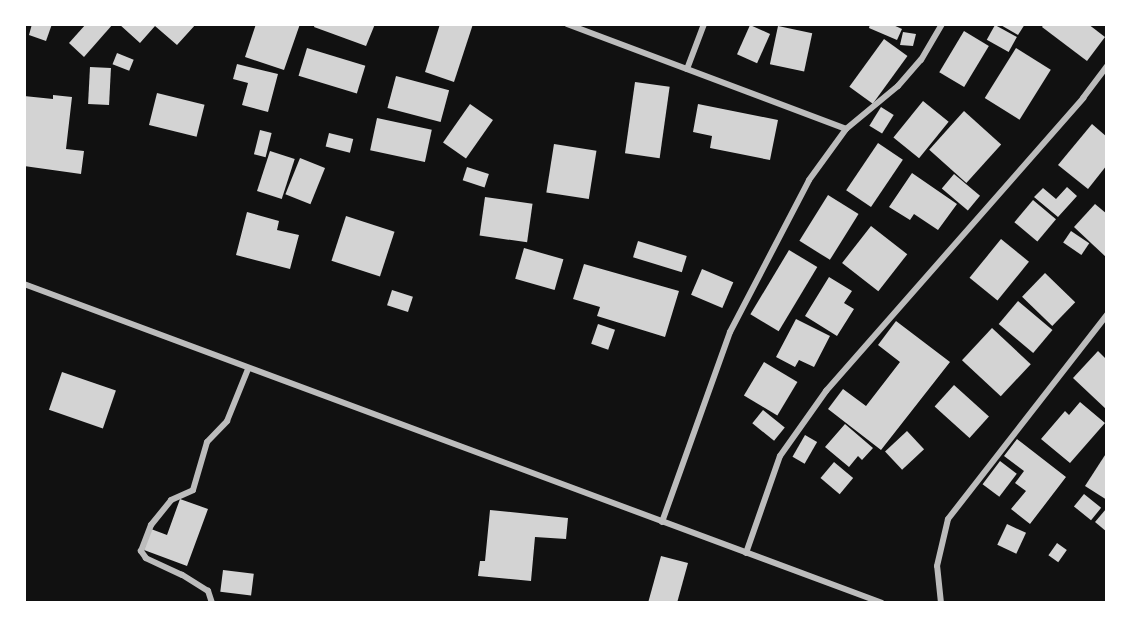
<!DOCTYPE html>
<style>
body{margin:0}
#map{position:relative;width:1131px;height:627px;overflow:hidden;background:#111;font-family:"Sofia Sans Condensed",sans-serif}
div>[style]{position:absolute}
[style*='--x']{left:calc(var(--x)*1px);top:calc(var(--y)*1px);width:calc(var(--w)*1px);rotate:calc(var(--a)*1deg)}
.building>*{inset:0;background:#d3d3d3;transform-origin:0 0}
.minor>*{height:6px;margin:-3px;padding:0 3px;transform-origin:3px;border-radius:3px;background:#bcbcbc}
span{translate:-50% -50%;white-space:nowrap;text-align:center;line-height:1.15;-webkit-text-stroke:4.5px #fff;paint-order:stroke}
.frame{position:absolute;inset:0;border:26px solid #fff;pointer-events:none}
</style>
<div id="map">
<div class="building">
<i style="clip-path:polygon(32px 24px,52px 24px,46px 41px,29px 35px)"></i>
<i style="clip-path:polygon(86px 24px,113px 24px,84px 57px,69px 43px)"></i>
<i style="clip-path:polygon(119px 24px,196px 24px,177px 45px,155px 26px,140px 43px)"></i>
<i style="clip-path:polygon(256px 24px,300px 24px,284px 70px,245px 57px)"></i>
<i style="clip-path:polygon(315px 24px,375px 24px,366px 46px,314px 27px)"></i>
<i style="clip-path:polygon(440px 24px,473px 24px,454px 82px,425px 72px)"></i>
<i style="clip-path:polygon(870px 24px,891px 24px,902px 29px,897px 40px,869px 28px)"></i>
<i style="clip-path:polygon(999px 24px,1025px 24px,1018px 35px)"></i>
<i style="clip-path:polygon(1044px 24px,1088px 24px,1105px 37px,1087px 61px,1042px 27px)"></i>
<i style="left:750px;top:25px;width:22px;height:32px;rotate:24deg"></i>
<i style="left:995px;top:25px;width:25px;height:17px;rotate:29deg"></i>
<i style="left:778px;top:26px;width:35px;height:39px;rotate:12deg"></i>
<i style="left:964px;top:31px;width:29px;height:48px;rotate:31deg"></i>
<i style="clip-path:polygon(903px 32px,916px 34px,913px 46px,900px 45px)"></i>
<i style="left:884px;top:39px;width:29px;height:59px;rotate:36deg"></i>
<i style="left:307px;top:48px;width:61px;height:29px;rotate:17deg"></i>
<i style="left:1016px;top:48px;width:41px;height:59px;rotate:32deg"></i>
<i style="left:117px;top:53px;width:18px;height:12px;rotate:22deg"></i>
<i style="clip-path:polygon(237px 64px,278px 74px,268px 112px,242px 105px,248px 83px,233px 79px)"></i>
<i style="left:90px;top:67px;width:21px;height:37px;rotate:3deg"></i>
<i style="left:396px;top:76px;width:55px;height:33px;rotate:15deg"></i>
<i style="left:635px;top:82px;width:35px;height:72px;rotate:8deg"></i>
<i style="left:157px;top:93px;width:49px;height:33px;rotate:14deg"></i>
<i style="clip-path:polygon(53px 95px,72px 97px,66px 149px,84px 151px,81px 174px,24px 166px,24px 96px,53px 99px)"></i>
<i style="left:923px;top:101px;width:33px;height:47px;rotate:39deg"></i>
<i style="left:470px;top:104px;width:28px;height:47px;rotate:35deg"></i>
<i style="clip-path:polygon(698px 104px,778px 120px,770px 160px,710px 148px,712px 136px,693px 132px)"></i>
<i style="left:881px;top:107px;width:15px;height:22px;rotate:32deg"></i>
<i style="left:964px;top:111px;width:50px;height:52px;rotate:42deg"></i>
<i style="left:377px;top:118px;width:56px;height:33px;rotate:12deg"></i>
<i style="clip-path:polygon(1092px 124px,1107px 137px,1107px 165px,1088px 189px,1058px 165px)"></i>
<i style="left:260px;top:130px;width:12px;height:25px;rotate:14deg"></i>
<i style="left:329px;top:133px;width:25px;height:14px;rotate:14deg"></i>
<i style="left:878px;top:143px;width:30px;height:57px;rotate:34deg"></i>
<i style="left:554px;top:144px;width:43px;height:49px;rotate:9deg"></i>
<i style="left:270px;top:151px;width:26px;height:42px;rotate:18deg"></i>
<i style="left:300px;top:158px;width:27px;height:39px;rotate:22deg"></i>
<i style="left:467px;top:167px;width:23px;height:14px;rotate:18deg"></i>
<i style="clip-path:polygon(912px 173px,957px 204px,938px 230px,914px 214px,910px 220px,889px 207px)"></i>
<i style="left:954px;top:174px;width:34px;height:19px;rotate:40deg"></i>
<i style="clip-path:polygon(1067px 187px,1077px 196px,1058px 217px,1034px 197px,1043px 188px,1056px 199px)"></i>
<i style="left:828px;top:195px;width:36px;height:54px;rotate:32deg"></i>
<i style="left:485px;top:197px;width:48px;height:39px;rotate:8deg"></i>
<i style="left:1033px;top:200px;width:30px;height:29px;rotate:40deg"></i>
<i style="clip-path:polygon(1095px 204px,1107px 214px,1107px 258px,1074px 227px)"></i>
<i style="clip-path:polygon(247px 212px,279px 221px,277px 230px,299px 235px,290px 269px,236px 255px)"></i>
<i style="left:346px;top:216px;width:51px;height:47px;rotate:18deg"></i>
<i style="left:871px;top:226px;width:46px;height:47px;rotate:38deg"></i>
<i style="left:1071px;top:231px;width:22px;height:14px;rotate:34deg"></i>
<i style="left:1001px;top:239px;width:36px;height:50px;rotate:39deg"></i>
<i style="left:638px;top:241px;width:51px;height:17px;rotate:17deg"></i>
<i style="left:524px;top:248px;width:41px;height:32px;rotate:16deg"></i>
<i style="left:789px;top:250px;width:33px;height:75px;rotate:31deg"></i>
<i style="clip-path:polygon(584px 264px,679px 291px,665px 337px,597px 316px,600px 307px,573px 299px)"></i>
<i style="left:702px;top:269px;width:34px;height:28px;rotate:23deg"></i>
<i style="left:1045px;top:273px;width:42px;height:33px;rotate:44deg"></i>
<i style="clip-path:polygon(829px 277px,852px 291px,844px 303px,854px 309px,837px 336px,805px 316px)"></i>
<i style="left:392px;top:290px;width:22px;height:16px;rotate:18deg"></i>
<i style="left:1018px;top:301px;width:45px;height:30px;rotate:40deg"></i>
<i style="clip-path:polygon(796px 319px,830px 336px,814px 367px,799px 360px,795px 367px,776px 357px)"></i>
<i style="clip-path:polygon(896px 321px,950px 362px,881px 450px,828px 409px,843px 389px,866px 406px,900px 362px,878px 345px)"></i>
<i style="left:598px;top:324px;width:18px;height:21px;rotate:19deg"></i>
<i style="left:992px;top:328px;width:53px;height:44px;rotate:43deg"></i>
<i style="clip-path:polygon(1098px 351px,1107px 360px,1107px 410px,1073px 378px)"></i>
<i style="left:764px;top:362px;width:39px;height:39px;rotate:31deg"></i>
<i style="left:62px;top:372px;width:57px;height:40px;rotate:19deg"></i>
<i style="left:954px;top:385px;width:47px;height:29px;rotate:42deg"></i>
<i style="clip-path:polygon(1080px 402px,1105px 423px,1070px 463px,1041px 439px,1065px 411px,1069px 415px)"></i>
<i style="left:763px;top:410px;width:28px;height:17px;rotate:39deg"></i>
<i style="clip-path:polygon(845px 424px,873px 448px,862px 460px,858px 456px,849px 467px,825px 447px)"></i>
<i style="left:907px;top:431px;width:25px;height:30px;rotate:47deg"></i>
<i style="left:805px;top:435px;width:14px;height:25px;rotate:30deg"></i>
<i style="clip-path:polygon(1017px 439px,1066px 477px,1030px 524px,1011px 509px,1026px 491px,1015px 483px,1024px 471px,1004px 456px)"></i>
<i style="clip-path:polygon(1107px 452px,1107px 500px,1085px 486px)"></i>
<i style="left:1000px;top:461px;width:21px;height:29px;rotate:37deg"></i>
<i style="left:834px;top:462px;width:25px;height:21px;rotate:40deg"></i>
<i style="left:1084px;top:494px;width:22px;height:16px;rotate:39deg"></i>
<i style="clip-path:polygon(180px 499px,208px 509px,187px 566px,144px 550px,151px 529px,167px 535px)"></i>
<i style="clip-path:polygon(1106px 509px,1107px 510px,1107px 532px,1095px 522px)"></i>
<i style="clip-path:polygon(490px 510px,568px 518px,566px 539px,535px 537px,531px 581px,478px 576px,480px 561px,485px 561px)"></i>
<i style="left:1007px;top:524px;width:21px;height:23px;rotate:25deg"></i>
<i style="left:1057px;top:543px;width:12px;height:15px;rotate:35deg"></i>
<i style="clip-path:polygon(661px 556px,688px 563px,677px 603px,648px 603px)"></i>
<i style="left:223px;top:570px;width:31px;height:22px;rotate:7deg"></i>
</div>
<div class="minor">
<i style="--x:567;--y:24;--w:298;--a:20.6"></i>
<i style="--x:687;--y:69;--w:48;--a:-69.3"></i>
<i style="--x:24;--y:284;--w:915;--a:20.39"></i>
<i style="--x:662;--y:522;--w:202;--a:-70.3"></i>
<i style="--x:730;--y:332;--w:171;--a:-62.5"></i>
<i style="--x:809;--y:180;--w:63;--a:-54"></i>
<i style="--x:846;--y:129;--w:67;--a:-39.6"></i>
<i style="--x:898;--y:86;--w:35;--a:-49"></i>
<i style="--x:921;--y:60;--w:42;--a:-59.7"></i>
<i style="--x:746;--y:553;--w:103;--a:-70.7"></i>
<i style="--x:780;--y:456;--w:80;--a:-54.7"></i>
<i style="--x:826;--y:391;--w:390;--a:-48.7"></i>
<i style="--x:1083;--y:98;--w:40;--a:-53"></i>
<i style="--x:212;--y:603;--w:13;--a:-108"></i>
<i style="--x:208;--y:591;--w:31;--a:-148"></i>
<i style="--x:182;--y:575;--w:40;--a:-155"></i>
<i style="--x:146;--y:558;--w:9;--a:-126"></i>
<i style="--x:141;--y:551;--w:28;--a:-69"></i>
<i style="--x:151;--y:525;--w:32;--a:-51"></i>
<i style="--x:171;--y:500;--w:24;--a:-24"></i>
<i style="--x:193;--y:490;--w:50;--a:-73.7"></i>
<i style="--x:207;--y:442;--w:29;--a:-46"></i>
<i style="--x:227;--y:421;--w:56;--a:-68"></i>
<i style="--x:941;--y:603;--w:37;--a:-96"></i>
<i style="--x:937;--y:566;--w:48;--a:-76.8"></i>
<i style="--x:948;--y:519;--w:259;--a:-52.1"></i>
</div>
<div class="frame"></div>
</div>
